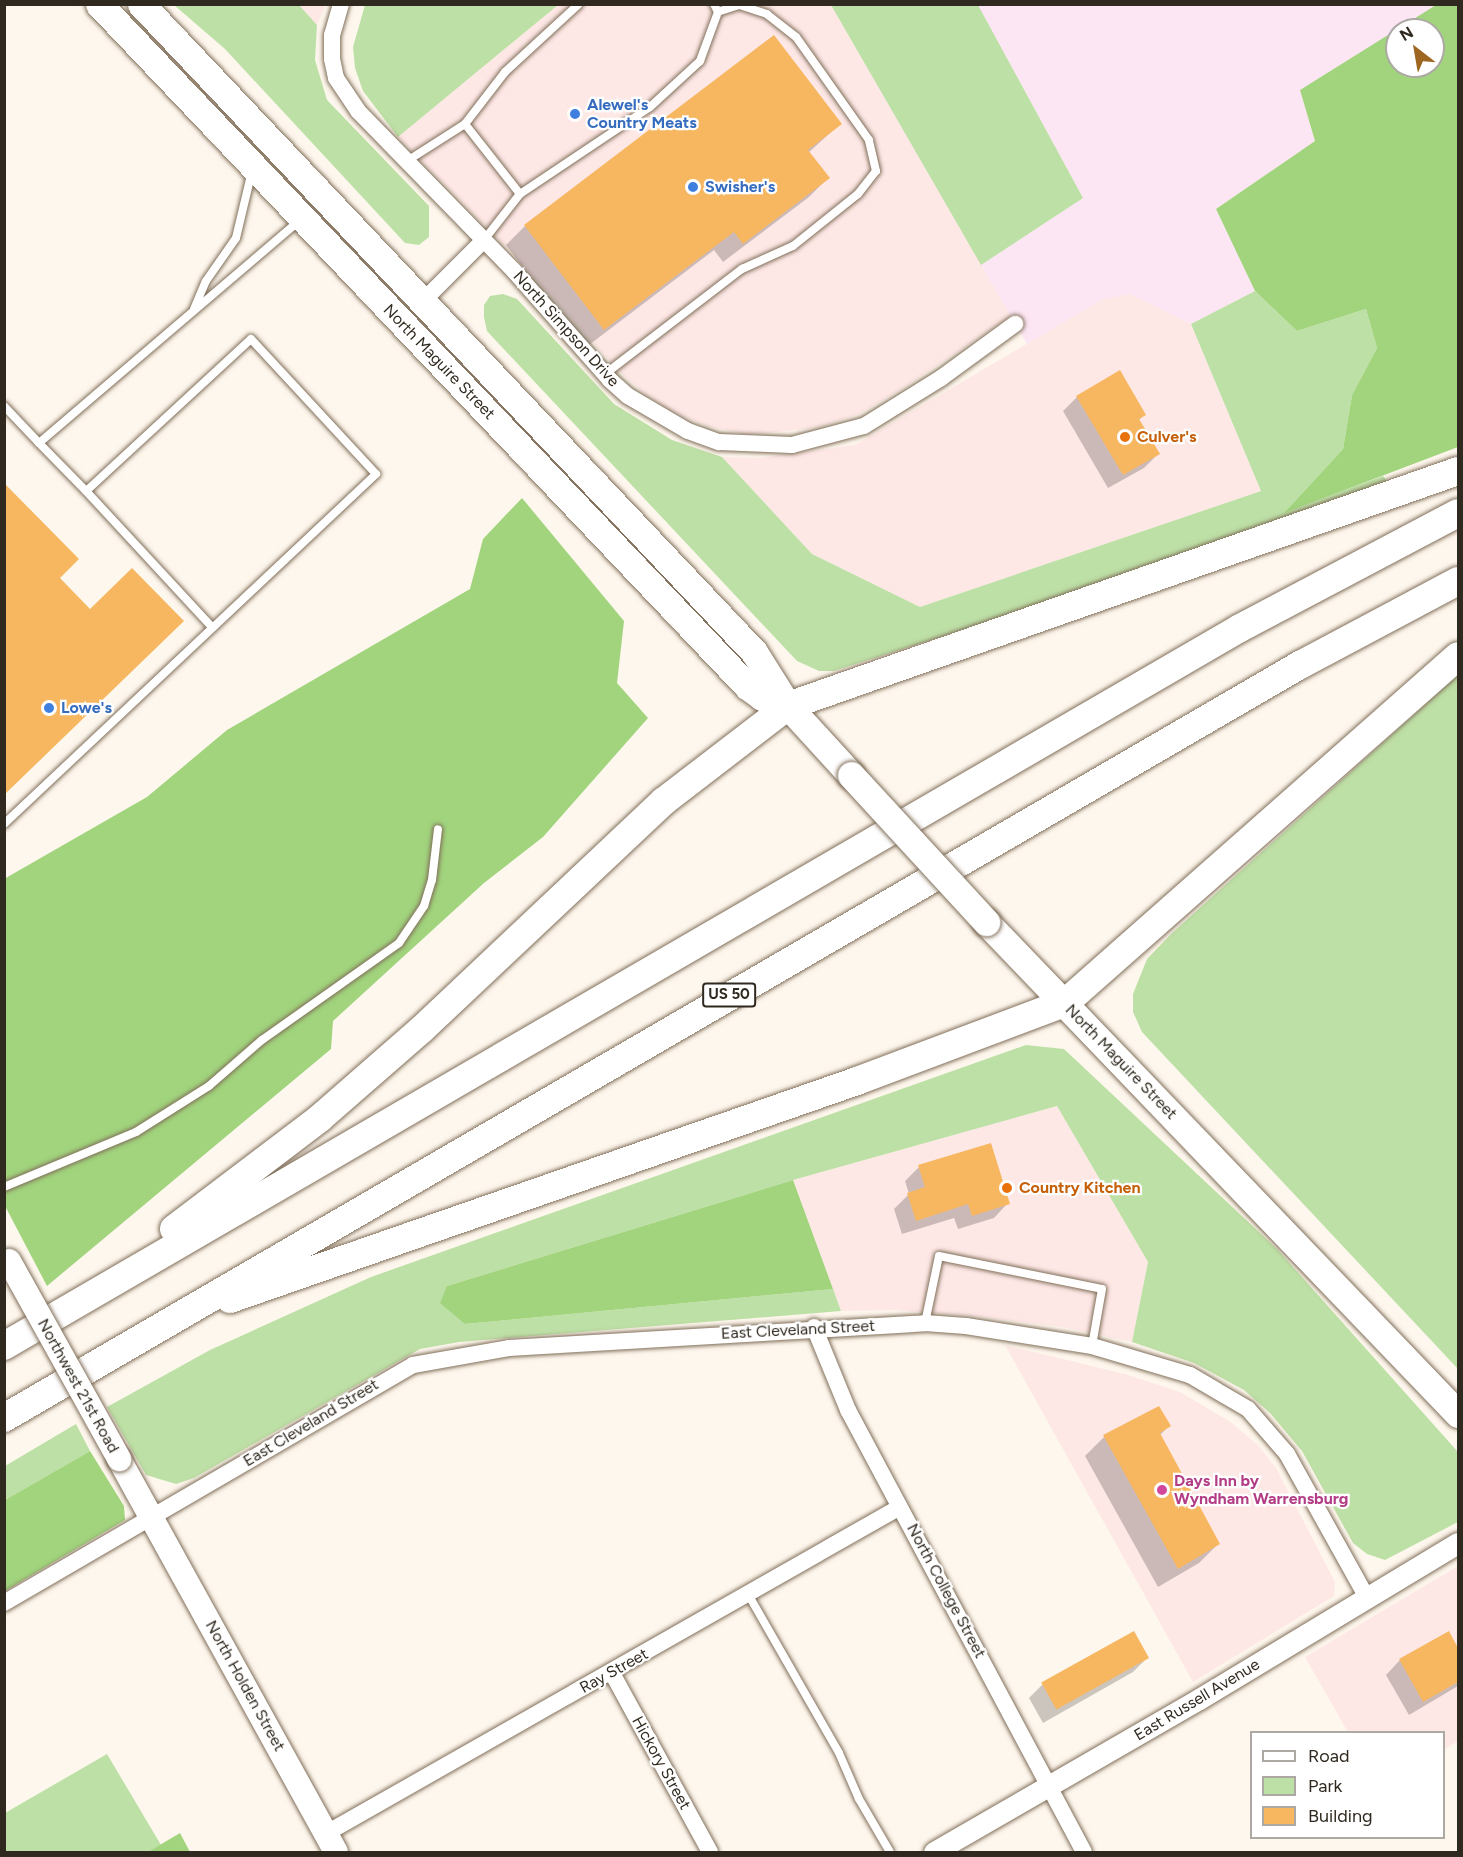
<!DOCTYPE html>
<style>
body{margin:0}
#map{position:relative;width:1463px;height:1857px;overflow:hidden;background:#fef7ed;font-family:Figtree,sans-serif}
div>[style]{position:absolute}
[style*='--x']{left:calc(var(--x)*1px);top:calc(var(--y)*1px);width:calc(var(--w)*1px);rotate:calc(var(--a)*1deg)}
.commercial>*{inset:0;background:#fee8e6}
.industrial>*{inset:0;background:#fde6f4}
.green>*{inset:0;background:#bde0a6}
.forest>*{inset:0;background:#a1d47d}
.shadow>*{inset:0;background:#0003}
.building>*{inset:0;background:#f7b760;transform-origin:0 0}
.roads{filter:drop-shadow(0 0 2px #816f5a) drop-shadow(0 0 2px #816f5a)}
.service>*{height:8px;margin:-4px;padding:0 4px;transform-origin:4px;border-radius:4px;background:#fff}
.minor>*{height:16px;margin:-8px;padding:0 8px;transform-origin:8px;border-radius:8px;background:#fff}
.tertiary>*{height:21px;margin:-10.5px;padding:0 10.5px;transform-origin:10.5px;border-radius:10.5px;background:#fff}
.secondary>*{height:24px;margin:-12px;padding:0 12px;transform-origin:12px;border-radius:12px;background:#fff}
.primary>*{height:27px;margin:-13.5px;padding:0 13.5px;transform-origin:13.5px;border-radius:13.5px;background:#fff}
.trunk>*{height:28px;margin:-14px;padding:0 14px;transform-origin:14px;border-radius:14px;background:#fff}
.bridges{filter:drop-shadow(0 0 2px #816f5a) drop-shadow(0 0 2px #816f5a)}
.secondary-bridge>*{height:24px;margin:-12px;padding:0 12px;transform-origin:12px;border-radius:12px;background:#fff}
.primary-bridge>*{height:27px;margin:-13.5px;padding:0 13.5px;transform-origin:13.5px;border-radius:13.5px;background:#fff}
.dots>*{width:16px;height:16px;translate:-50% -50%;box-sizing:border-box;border:3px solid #fff;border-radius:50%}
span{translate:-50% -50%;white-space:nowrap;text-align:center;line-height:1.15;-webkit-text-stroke:4.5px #fff;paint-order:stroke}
.shield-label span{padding:2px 4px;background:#fff;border:2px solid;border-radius:4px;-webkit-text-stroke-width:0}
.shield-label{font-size:15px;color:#30291f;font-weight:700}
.shop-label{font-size:16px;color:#366cbe;font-weight:700}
.left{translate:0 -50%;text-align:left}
.street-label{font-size:16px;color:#30291f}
.food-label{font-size:16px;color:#c56008;font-weight:700}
.hotel-label{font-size:16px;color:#b23c85;font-weight:700}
.frame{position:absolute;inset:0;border:6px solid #30291f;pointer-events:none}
.legend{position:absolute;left:1250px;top:1731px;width:195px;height:108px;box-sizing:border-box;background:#fff;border:2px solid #aca9a5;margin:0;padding:8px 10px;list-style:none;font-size:18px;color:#30291f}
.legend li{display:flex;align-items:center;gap:12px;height:30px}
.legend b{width:30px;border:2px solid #aca9a5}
.north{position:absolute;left:1385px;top:18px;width:60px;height:60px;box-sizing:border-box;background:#fff;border:2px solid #aca9a5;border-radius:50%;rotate:329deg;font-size:16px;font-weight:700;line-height:24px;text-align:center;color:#30291f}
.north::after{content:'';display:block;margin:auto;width:21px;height:27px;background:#9d6621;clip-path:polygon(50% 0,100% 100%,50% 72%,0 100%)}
</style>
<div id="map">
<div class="commercial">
<i style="clip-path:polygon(299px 5px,326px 5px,317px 25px)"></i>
<i style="clip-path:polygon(558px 5px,831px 5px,1011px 316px,900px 390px,859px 414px,820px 427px,749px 435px,707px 426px,677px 414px,646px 395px,619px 371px,508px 249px,398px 137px)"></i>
<i style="clip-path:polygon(1130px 294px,1191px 324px,1261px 491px,920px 607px,812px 554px,722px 457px,761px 458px,855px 445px,1103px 299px)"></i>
<i style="clip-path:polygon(1057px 1106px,1148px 1262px,1132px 1342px,1063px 1327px,983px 1317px,896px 1310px,841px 1311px,793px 1180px)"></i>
<i style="clip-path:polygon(1005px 1345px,1125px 1374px,1180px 1392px,1229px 1421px,1257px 1444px,1276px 1468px,1335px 1582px,1334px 1596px,1193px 1682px)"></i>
<i style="clip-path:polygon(1458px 1566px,1458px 1741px,1444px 1750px,1444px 1732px,1348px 1732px,1305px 1657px)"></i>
</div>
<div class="industrial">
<i style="clip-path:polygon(978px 5px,1437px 5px,1300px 90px,1315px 141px,1216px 209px,1255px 291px,1191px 324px,1130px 294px,1103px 299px,1027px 344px,981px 265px,1083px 198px)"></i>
</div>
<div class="green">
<i style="clip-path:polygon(174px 5px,299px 5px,317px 25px,315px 60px,327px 100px,429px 206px,429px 237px,419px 245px,405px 243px,225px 49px)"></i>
<i style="clip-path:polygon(365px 5px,365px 4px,558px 5px,398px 137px,363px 91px,355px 68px,353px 47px)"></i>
<i style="clip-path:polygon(831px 5px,978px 5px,1083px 198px,981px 265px)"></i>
<i style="clip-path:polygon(1255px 291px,1297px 331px,1366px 309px,1377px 348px,1352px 395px,1343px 449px,1285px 512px,1383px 476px,1390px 484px,1081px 592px,834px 671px,819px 671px,797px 661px,499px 344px,487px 331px,484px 317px,484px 305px,490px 296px,503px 294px,517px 299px,614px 404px,672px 440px,722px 457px,812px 554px,920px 607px,1261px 491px,1191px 324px)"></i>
<i style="clip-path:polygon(1458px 675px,1458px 1369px,1142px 1032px,1133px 1012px,1133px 994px,1147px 959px,1171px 934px)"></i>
<i style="clip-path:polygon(1026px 1045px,1064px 1049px,1277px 1249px,1458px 1452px,1458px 1522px,1385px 1560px,1367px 1554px,1353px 1543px,1302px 1451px,1270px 1413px,1244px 1390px,1194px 1363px,1132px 1342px,1148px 1262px,1057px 1106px,793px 1180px,447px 1286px,465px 1324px,833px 1289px,841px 1311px,459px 1342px,420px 1349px,194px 1478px,176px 1484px,146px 1475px,107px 1407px,210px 1350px,371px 1277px)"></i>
<i style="clip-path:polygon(76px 1424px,90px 1451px,5px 1500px,5px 1466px)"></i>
<i style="clip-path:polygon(107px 1754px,161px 1845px,148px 1852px,5px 1852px,5px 1813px)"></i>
</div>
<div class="forest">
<i style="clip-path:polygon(evenodd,1436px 5px,1458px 5px,1458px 447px,1284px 513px,1343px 449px,1352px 395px,1377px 348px,1366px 309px,1297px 331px,1255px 291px,1216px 209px,1315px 141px,1300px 90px,1436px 5px,1397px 30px,1433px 30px,1433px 66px,1397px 66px,1397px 30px)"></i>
<i style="clip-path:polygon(522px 498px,624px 621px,617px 683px,648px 718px,543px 837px,484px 883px,333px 1021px,331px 1049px,47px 1286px,5px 1206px,4px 879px,147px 797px,227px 730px,470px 589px,483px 539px)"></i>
<i style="clip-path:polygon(793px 1180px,833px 1289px,465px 1324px,440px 1303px,447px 1286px)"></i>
<i style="clip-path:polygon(90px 1451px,124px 1506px,125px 1520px,5px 1591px,5px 1500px)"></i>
<i style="clip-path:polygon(180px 1833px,190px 1852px,148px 1852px)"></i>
</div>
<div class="shadow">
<i style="clip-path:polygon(840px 124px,808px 153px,828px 178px,809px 197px,723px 262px,714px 250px,585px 348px,506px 245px,525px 226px)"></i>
<i style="clip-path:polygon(1077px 397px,1144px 415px,1138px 421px,1158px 454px,1144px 468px,1108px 488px,1063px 411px)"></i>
<i style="clip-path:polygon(919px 1167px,1008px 1203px,994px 1218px,958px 1229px,954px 1218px,902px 1234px,894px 1209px,909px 1194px,905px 1181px)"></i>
<i style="clip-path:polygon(1158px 1408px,1169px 1426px,1160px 1435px,1218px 1544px,1199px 1563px,1158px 1587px,1085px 1456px,1104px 1437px)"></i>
<i style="clip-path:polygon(1448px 1633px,1458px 1651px,1458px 1686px,1409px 1715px,1386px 1675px,1400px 1660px)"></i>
<i style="clip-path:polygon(1147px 1658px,1133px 1672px,1043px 1723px,1029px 1698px,1043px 1684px)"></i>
</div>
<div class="building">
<i style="clip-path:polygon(774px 35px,842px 124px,808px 150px,830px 178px,743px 244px,734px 232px,604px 330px,524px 225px)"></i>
<i style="clip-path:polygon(1120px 370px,1146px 415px,1139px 419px,1160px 454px,1123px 475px,1076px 396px)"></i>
<i style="clip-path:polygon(4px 483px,79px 559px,60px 578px,90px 609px,132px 568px,184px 621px,4px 795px)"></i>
<i style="clip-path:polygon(991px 1143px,1010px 1204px,972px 1216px,968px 1204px,916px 1221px,907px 1193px,925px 1187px,918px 1165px)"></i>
<i style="clip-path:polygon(1159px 1406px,1171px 1426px,1160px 1433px,1220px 1544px,1178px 1569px,1103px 1435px)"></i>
<i style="left:1134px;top:1631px;width:31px;height:106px;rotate:61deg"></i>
<i style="clip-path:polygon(1449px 1631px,1458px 1648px,1458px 1682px,1423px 1702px,1399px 1659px)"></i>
</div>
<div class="roads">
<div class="service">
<i style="--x:465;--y:124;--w:89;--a:51.8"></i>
<i style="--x:407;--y:161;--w:69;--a:-32.5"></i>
<i style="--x:465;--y:124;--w:66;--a:-52.4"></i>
<i style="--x:505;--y:72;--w:100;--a:-42.6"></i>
<i style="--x:484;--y:240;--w:58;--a:-52"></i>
<i style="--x:520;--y:194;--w:156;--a:-33.8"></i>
<i style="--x:650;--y:107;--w:68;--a:-42.6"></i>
<i style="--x:700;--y:61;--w:52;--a:-69.8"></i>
<i style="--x:718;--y:12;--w:9;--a:-117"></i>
<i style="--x:194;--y:309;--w:30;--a:-67"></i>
<i style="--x:206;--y:281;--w:52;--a:-55.1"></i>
<i style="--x:236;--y:238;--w:69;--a:-76.6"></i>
<i style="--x:605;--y:374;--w:173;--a:-37.5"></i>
<i style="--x:742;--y:269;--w:56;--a:-24.3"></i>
<i style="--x:793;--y:246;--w:83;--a:-38.7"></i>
<i style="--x:858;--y:194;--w:29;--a:-52"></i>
<i style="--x:876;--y:171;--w:32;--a:-103"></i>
<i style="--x:869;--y:140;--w:126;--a:-125.3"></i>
<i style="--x:796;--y:37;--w:37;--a:-142"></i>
<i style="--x:767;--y:14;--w:29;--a:-162"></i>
<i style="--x:739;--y:5;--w:22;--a:162"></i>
<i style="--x:4;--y:406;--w:51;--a:46.6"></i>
<i style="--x:39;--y:443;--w:342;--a:-40.5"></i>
<i style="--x:39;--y:443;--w:67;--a:45.6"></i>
<i style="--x:4;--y:824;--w:511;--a:-43.25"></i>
<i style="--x:376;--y:474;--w:184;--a:-132.8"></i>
<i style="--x:251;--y:339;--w:224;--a:137.3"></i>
<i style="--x:86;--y:491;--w:184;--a:47.2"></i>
<i style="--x:4;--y:1187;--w:143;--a:-22.6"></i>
<i style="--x:136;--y:1132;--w:86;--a:-32.2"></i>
<i style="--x:209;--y:1086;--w:70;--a:-41"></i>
<i style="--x:262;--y:1040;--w:168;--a:-35.3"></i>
<i style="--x:399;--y:943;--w:45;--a:-56"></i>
<i style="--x:424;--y:906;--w:27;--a:-73"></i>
<i style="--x:432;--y:880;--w:51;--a:-83.3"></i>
<i style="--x:925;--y:1323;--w:68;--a:-78.2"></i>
<i style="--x:939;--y:1256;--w:166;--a:11.4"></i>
<i style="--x:1102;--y:1289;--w:58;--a:100"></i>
<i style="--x:748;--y:1594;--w:183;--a:60.2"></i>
<i style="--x:839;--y:1753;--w:50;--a:66.5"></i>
<i style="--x:859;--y:1799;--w:61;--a:59.7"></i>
</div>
<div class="minor">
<i style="--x:341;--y:4;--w:32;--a:106"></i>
<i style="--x:332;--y:35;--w:24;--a:90"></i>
<i style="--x:332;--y:59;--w:19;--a:78"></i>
<i style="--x:336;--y:78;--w:40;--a:56"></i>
<i style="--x:358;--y:111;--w:223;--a:45.7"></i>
<i style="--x:514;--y:271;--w:145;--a:48.6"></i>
<i style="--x:610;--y:380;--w:24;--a:42"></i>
<i style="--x:628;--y:396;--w:69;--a:30.3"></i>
<i style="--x:688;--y:431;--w:33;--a:20"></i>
<i style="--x:719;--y:442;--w:73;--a:2.4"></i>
<i style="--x:792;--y:445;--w:74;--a:-14.8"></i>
<i style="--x:864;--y:426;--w:91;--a:-31.9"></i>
<i style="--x:941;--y:378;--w:92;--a:-36.1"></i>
<i style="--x:423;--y:301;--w:86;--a:-45"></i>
<i style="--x:814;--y:1327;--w:90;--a:67.7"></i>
<i style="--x:848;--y:1410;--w:501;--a:61.9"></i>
<i style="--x:4;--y:1603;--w:473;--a:-30.2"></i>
<i style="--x:413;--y:1365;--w:97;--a:-10"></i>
<i style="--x:509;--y:1348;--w:417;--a:-3.4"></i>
<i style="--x:925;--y:1323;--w:41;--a:4.2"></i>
<i style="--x:966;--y:1326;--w:128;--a:9"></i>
<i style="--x:1092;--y:1346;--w:102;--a:16.5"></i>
<i style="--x:1190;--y:1375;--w:67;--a:30.4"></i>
<i style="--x:1248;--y:1409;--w:60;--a:49.1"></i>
<i style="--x:1287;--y:1454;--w:165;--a:60.9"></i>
<i style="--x:612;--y:1673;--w:204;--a:61.3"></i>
<i style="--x:325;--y:1834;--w:661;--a:-29.63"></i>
</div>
<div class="tertiary">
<i style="--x:934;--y:1852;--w:306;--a:-30"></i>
<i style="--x:1199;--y:1699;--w:302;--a:-31.1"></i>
</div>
<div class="secondary">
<i style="--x:119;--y:1459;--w:449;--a:61.1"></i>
</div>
<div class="primary">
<i style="--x:99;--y:4;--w:941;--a:46.46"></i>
<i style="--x:747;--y:686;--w:19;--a:36"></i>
<i style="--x:762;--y:697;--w:28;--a:19"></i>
<i style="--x:141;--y:4;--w:892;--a:46.59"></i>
<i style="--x:754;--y:652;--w:64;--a:57.8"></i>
<i style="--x:788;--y:706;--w:93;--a:47.6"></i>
<i style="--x:986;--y:922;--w:682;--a:46.19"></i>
</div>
<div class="trunk">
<i style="--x:174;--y:1229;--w:183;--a:-37.2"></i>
<i style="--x:320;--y:1118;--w:135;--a:-41.1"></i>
<i style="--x:422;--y:1029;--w:332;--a:-43.3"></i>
<i style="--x:664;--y:801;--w:156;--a:-37.5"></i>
<i style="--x:788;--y:706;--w:710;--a:-19.33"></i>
<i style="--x:230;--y:1299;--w:664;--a:-19.17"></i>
<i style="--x:857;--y:1081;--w:222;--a:-20.6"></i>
<i style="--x:1065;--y:1003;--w:524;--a:-41.44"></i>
<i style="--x:4;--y:1346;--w:1429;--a:-30.15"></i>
<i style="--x:1240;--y:628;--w:246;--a:-27.8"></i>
<i style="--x:4;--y:1418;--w:1499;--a:-30.16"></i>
<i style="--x:1300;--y:665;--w:179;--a:-28"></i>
</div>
</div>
<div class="bridges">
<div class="secondary-bridge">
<i style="--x:9;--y:1261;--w:227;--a:60.9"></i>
</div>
<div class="primary-bridge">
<i style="--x:851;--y:775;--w:200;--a:47.4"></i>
</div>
</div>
<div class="dots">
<i style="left:575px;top:114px;background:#3f7fe0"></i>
<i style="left:693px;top:187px;background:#3f7fe0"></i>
<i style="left:1125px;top:437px;background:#e8710a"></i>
<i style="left:49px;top:708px;background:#3f7fe0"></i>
<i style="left:1007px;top:1188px;background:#e8710a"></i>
<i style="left:1162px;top:1490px;background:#d1479c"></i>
</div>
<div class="shield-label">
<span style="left:729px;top:995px">US 50</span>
</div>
<div class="shop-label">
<span class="left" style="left:587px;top:114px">Alewel's<br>Country Meats</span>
<span class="left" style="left:705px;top:187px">Swisher's</span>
<span class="left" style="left:61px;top:708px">Lowe's</span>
</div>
<div class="street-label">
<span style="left:566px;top:329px;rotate:48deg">North Simpson Drive</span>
<span style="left:439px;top:362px;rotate:46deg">North Maguire Street</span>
<span style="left:1121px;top:1062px;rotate:46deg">North Maguire Street</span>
<span style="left:798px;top:1330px;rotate:-3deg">East Cleveland Street</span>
<span style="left:78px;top:1386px;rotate:61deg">Northwest 21st Road</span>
<span style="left:311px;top:1423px;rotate:-31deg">East Cleveland Street</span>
<span style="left:946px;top:1591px;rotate:62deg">North College Street</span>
<span style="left:614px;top:1671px;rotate:-29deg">Ray Street</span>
<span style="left:245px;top:1686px;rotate:61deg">North Holden Street</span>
<span style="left:1197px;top:1700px;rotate:-31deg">East Russell Avenue</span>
<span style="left:661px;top:1763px;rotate:61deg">Hickory Street</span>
</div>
<div class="food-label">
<span class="left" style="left:1137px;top:437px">Culver's</span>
<span class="left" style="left:1019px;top:1188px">Country Kitchen</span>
</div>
<div class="hotel-label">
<span class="left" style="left:1174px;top:1490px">Days Inn by<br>Wyndham Warrensburg</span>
</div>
<div class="frame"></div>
<ul class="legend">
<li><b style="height:8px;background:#fff"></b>Road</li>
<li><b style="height:16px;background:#bde0a6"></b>Park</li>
<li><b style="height:16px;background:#f7b760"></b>Building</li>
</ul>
<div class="north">N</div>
</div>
